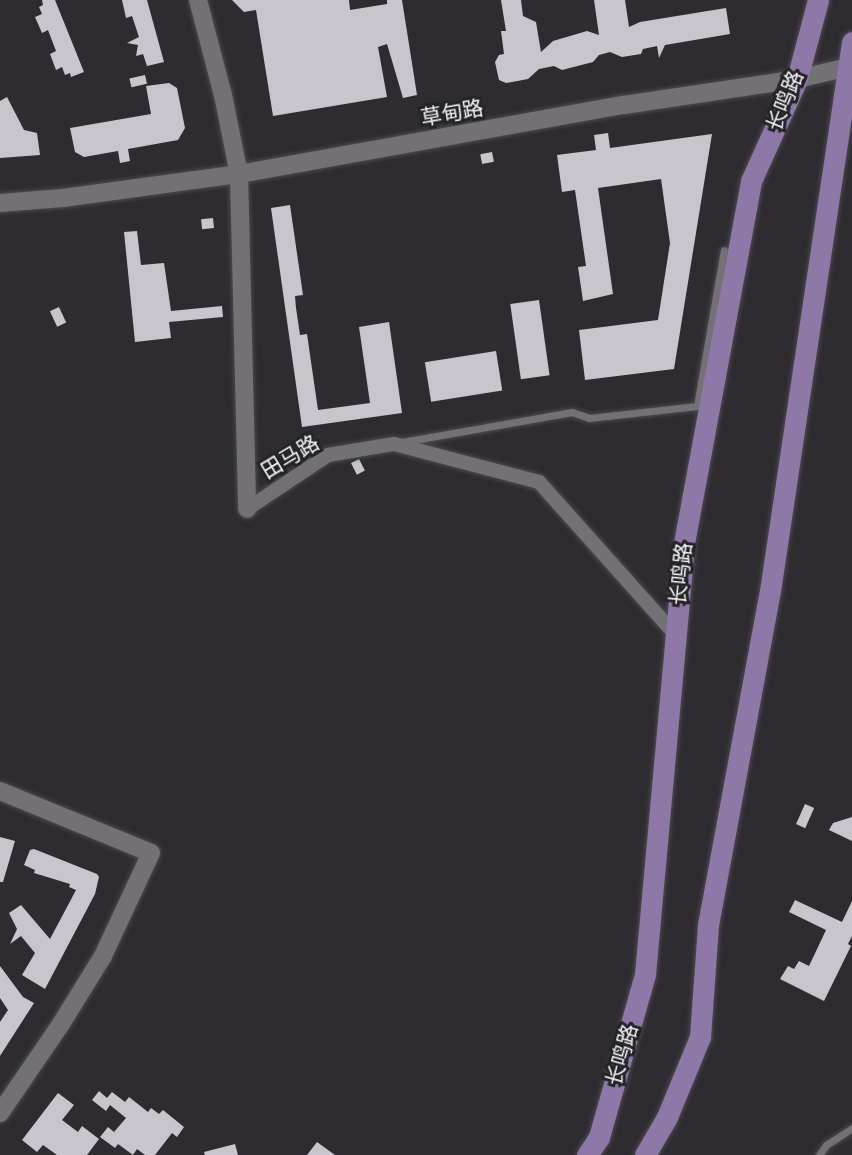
<!DOCTYPE html>
<meta charset="utf-8">
<style>
body{margin:0}
#map{position:relative;width:852px;height:1155px;overflow:hidden;background:#2e2c31;font-family:Karla,"Noto Sans SC",sans-serif}
div>[style]{position:absolute}
[style*='--x']{left:calc(var(--x)*1px);top:calc(var(--y)*1px);width:calc(var(--w)*1px);rotate:calc(var(--a)*1deg)}
.building>*{inset:0;background:#c8c6cc;transform-origin:0 0}
.roads{filter:drop-shadow(0 0 2px #4c4a4e) drop-shadow(0 0 2px #4c4a4e)}
.lane>*{height:7px;margin:-3.5px;padding:0 3.5px;transform-origin:3.5px;border-radius:3.5px;background:#737076}
.street>*{height:14px;margin:-7px;padding:0 7px;transform-origin:7px;border-radius:7px;background:#737076}
.secondary>*{height:18px;margin:-9px;padding:0 9px;transform-origin:9px;border-radius:9px;background:#737076}
.primary>*{height:21px;margin:-10.5px;padding:0 10.5px;transform-origin:10.5px;border-radius:10.5px;background:#8d78a7}
span{translate:-50% -50%;white-space:nowrap;text-align:center;line-height:1.15;-webkit-text-stroke:6px #252328;paint-order:stroke}
.street-label{font-size:21px;color:#f4f3f6}
</style>
<div id="map">
<div class="building">
<i style="clip-path:polygon(42px 0,55px 0,84px 72px,71px 77px,70px 73px,65px 75px,62px 67px,56px 70px,50px 54px,56px 51px,48px 30px,42px 33px,35px 17px,42px 14px,39px 7px,43px 5px)"></i>
<i style="clip-path:polygon(122px 0,147px 0,164px 62px,147px 66px,143px 54px,136px 56px,138px 45px,127px 43px,139px 37px,132px 16px,126px 18px)"></i>
<i style="clip-path:polygon(232px 0,349px 0,350px 10px,387px 4px,387px 0,402px 0,417px 95px,403px 98px,387px 44px,378px 47px,387px 97px,273px 116px,256px 10px,244px 12px)"></i>
<i style="clip-path:polygon(501px 0,521px 0,523px 16px,536px 22px,541px 52px,553px 41px,587px 31px,599px 35px,594px 0,625px 0,629px 27px,640px 22px,726px 8px,730px 34px,665px 45px,659px 58px,657px 46px,643px 49px,641px 54px,622px 57px,610px 52px,599px 55px,593px 62px,562px 70px,554px 66px,539px 69px,528px 79px,506px 83px,499px 80px,495px 62px,499px 55px,504px 54px,501px 31px,506px 31px)"></i>
<i style="left:145px;top:75px;width:9px;height:16px;rotate:77deg"></i>
<i style="clip-path:polygon(169px 83px,177px 88px,185px 128px,178px 140px,128px 149px,130px 161px,120px 163px,118px 151px,84px 157px,75px 152px,70px 128px,151px 114px,146px 86px)"></i>
<i style="clip-path:polygon(7px 97px,24px 130px,37px 133px,40px 155px,0 158px,0 101px)"></i>
<i style="clip-path:polygon(608px 133px,610px 148px,712px 134px,674px 369px,585px 380px,579px 330px,658px 320px,670px 243px,661px 179px,598px 188px,613px 294px,583px 301px,578px 267px,586px 266px,575px 190px,562px 192px,557px 155px,596px 150px,594px 135px)"></i>
<i style="left:492px;top:152px;width:10px;height:12px;rotate:79deg"></i>
<i style="clip-path:polygon(290px 205px,303px 295px,295px 296px,296px 308px,300px 335px,307px 334px,318px 410px,370px 403px,359px 327px,389px 322px,402px 413px,302px 427px,271px 208px)"></i>
<i style="left:213px;top:218px;width:10px;height:12px;rotate:84deg"></i>
<i style="clip-path:polygon(137px 231px,141px 265px,164px 263px,171px 311px,222px 306px,223px 317px,169px 322px,171px 338px,135px 342px,124px 232px)"></i>
<i style="left:539px;top:300px;width:76px;height:29px;rotate:82deg"></i>
<i style="left:59px;top:307px;width:17px;height:10px;rotate:65deg"></i>
<i style="left:496px;top:351px;width:40px;height:72px;rotate:81deg"></i>
<i style="left:359px;top:459px;width:13px;height:9px;rotate:63deg"></i>
<i style="left:805px;top:804px;width:10px;height:22px;rotate:24deg"></i>
<i style="clip-path:polygon(852px 817px,852px 841px,829px 830px,833px 823px)"></i>
<i style="clip-path:polygon(0 837px,15px 841px,3px 882px,0 882px)"></i>
<i style="clip-path:polygon(34px 849px,97px 874px,99px 877px,95px 894px,45px 989px,22px 975px,35px 953px,21px 936px,10px 944px,17px 929px,9px 913px,21px 905px,50px 939px,76px 890px,69px 887px,70px 884px,34px 873px,35px 870px,24px 865px,30px 850px)"></i>
<i style="clip-path:polygon(795px 900px,842px 922px,852px 901px,852px 936px,848px 944px,851px 946px,824px 1001px,780px 979px,788px 966px,794px 969px,799px 961px,809px 966px,826px 930px,789px 912px)"></i>
<i style="clip-path:polygon(0 966px,23px 997px,34px 1003px,0 1056px,0 1022px,8px 1010px,0 998px)"></i>
<i style="clip-path:polygon(99px 1091px,107px 1098px,112px 1092px,125px 1102px,129px 1097px,148px 1112px,151px 1108px,159px 1114px,163px 1110px,184px 1127px,177px 1137px,172px 1133px,155px 1155px,145px 1155px,137px 1149px,133px 1155px,118px 1144px,115px 1148px,100px 1137px,108px 1127px,114px 1132px,126px 1118px,110px 1105px,106px 1111px,92px 1100px)"></i>
<i style="clip-path:polygon(58px 1093px,74px 1105px,62px 1120px,78px 1132px,82px 1126px,99px 1139px,87px 1155px,57px 1155px,43px 1145px,37px 1152px,22px 1140px)"></i>
<i style="clip-path:polygon(317px 1142px,335px 1155px,307px 1155px)"></i>
<i style="clip-path:polygon(235px 1144px,238px 1155px,205px 1155px,204px 1152px)"></i>
</div>
<div class="roads">
<div class="lane">
<i style="--x:402;--y:442;--w:173;--a:-10"></i>
<i style="--x:572;--y:412;--w:18;--a:19"></i>
<i style="--x:589;--y:418;--w:109;--a:-6.3"></i>
<i style="--x:697;--y:406;--w:158;--a:-80.2"></i>
<i style="--x:819;--y:1155;--w:12;--a:-55"></i>
<i style="--x:826;--y:1145;--w:31;--a:-33"></i>
</div>
<div class="street">
<i style="--x:247;--y:509;--w:97;--a:-33.7"></i>
<i style="--x:328;--y:455;--w:67;--a:-9.5"></i>
<i style="--x:394;--y:444;--w:150;--a:14.7"></i>
<i style="--x:539;--y:482;--w:204;--a:48.2"></i>
</div>
<div class="secondary">
<i style="--x:198;--y:0;--w:98;--a:75.3"></i>
<i style="--x:223;--y:95;--w:81;--a:78.6"></i>
<i style="--x:239;--y:174;--w:335;--a:88.6"></i>
<i style="--x:0;--y:203;--w:63;--a:-4.5"></i>
<i style="--x:63;--y:198;--w:178;--a:-7.8"></i>
<i style="--x:239;--y:174;--w:391;--a:-10.2"></i>
<i style="--x:624;--y:105;--w:175;--a:-8.5"></i>
<i style="--x:797;--y:79;--w:53;--a:-13"></i>
<i style="--x:0;--y:791;--w:163;--a:22.3"></i>
<i style="--x:151;--y:853;--w:114;--a:115"></i>
<i style="--x:103;--y:956;--w:80;--a:121.7"></i>
<i style="--x:61;--y:1024;--w:108;--a:124.4"></i>
</div>
<div class="primary">
<i style="--x:587;--y:1155;--w:22;--a:-56"></i>
<i style="--x:599;--y:1137;--w:169;--a:-74.2"></i>
<i style="--x:645;--y:974;--w:433;--a:-84.8"></i>
<i style="--x:684;--y:543;--w:368;--a:-79.5"></i>
<i style="--x:751;--y:181;--w:112;--a:-65.7"></i>
<i style="--x:797;--y:79;--w:82;--a:-75.1"></i>
<i style="--x:645;--y:1155;--w:44;--a:-59.9"></i>
<i style="--x:667;--y:1117;--w:87;--a:-67.6"></i>
<i style="--x:700;--y:1037;--w:112;--a:-85.9"></i>
<i style="--x:708;--y:925;--w:340;--a:-79.5"></i>
<i style="--x:770;--y:591;--w:555;--a:-81.5"></i>
</div>
</div>
<div class="street-label">
<span style="left:785px;top:101px;rotate:-68deg">长鸣路</span>
<span style="left:452px;top:113px;rotate:-10deg">草甸路</span>
<span style="left:290px;top:457px;rotate:-31deg">田马路</span>
<span style="left:681px;top:574px;rotate:-84deg">长鸣路</span>
<span style="left:622px;top:1055px;rotate:-74deg">长鸣路</span>
</div>
</div>
